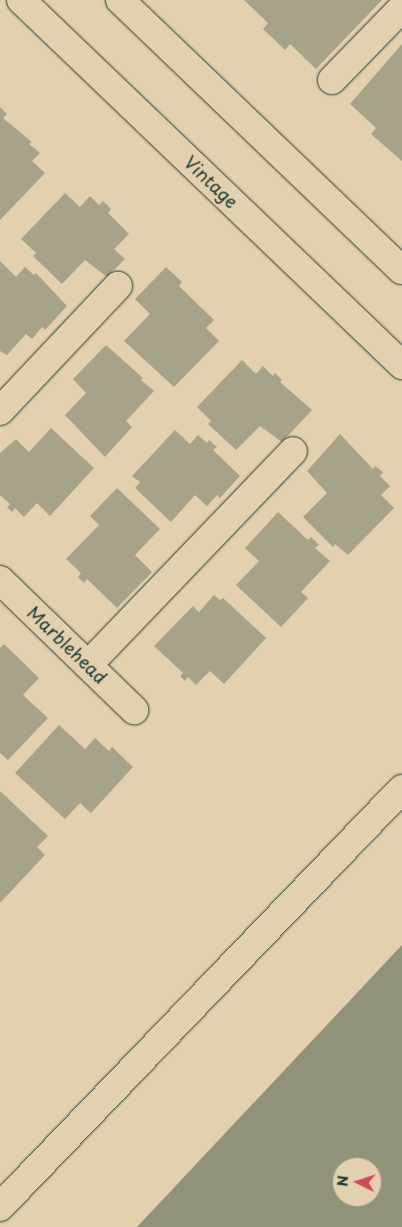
<!DOCTYPE html>
<style>
body{margin:0}
#map{position:relative;width:402px;height:1227px;overflow:hidden;background:#e3d0ae;font-family:"Playpen Sans",sans-serif}
div>[style]{position:absolute}
[style*='--x']{left:calc(var(--x)*1px);top:calc(var(--y)*1px);width:calc(var(--w)*1px);rotate:calc(var(--a)*1deg)}
.water>*{inset:0;background:#90937a}
.building>*{inset:0;background:#a7a389}
.roads{filter:drop-shadow(0 0 1px #1f3d34) drop-shadow(0 0 1px #1f3d34)}
.minor>*{height:28px;margin:-14px;padding:0 14px;transform-origin:14px;border-radius:14px;background:#e3d0ae}
span{translate:-50% -50%;white-space:nowrap;text-align:center;line-height:1.15;-webkit-text-stroke:4px #e3d0ae;paint-order:stroke}
.street-label{font-size:18px;color:#1f3d34}
.north{position:absolute;left:332px;top:1157px;width:50px;height:50px;box-sizing:border-box;background:#e3d0ae;border:1px solid #95957d;border-radius:50%;rotate:274deg;font-size:14px;font-weight:700;line-height:20px;text-align:center;color:#1f3d34}
.north::after{content:'';display:block;margin:auto;width:18px;height:22px;background:#d1495b;clip-path:polygon(50% 0,100% 100%,50% 72%,0 100%)}
</style>
<div id="map">
<div class="water">
<i style="clip-path:polygon(evenodd,402px 945px,402px 1227px,137px 1227px,402px 945px,342px 1167px,372px 1167px,372px 1197px,342px 1197px,342px 1167px)"></i>
</div>
<div class="building">
<i style="clip-path:polygon(244px 0,382px 0,316px 69px,290px 44px,285px 50px,263px 29px,268px 23px)"></i>
<i style="clip-path:polygon(402px 44px,402px 161px,371px 134px,376px 128px,350px 104px)"></i>
<i style="clip-path:polygon(0 107px,7px 114px,3px 118px,32px 142px,29px 144px,40px 153px,32px 161px,45px 173px,0 220px)"></i>
<i style="clip-path:polygon(65px 193px,80px 207px,90px 196px,99px 205px,103px 201px,111px 209px,108px 213px,129px 234px,114px 249px,125px 259px,107px 277px,85px 260px,62px 284px,33px 256px,36px 253px,21px 239px)"></i>
<i style="clip-path:polygon(0 261px,16px 277px,25px 267px,34px 275px,36px 273px,67px 306px,45px 330px,42px 327px,32px 339px,26px 334px,7px 355px,0 351px)"></i>
<i style="clip-path:polygon(166px 267px,182px 282px,179px 286px,214px 320px,206px 328px,219px 341px,174px 387px,124px 341px,150px 314px,135px 299px)"></i>
<i style="clip-path:polygon(106px 345px,143px 378px,141px 380px,154px 391px,126px 421px,132px 427px,105px 457px,65px 415px,86px 393px,73px 379px)"></i>
<i style="clip-path:polygon(242px 360px,256px 374px,263px 366px,273px 376px,275px 373px,282px 380px,280px 382px,312px 410px,282px 442px,260px 426px,236px 450px,208px 424px,211px 421px,197px 407px)"></i>
<i style="clip-path:polygon(51px 428px,94px 468px,50px 516px,37px 503px,24px 517px,15px 508px,12px 512px,7px 507px,10px 504px,0 495px,0 453px,16px 439px,29px 452px)"></i>
<i style="clip-path:polygon(175px 430px,190px 444px,198px 435px,207px 443px,209px 440px,217px 447px,213px 450px,240px 476px,220px 498px,217px 495px,207px 506px,195px 495px,171px 522px,135px 488px,140px 482px,132px 476px)"></i>
<i style="clip-path:polygon(340px 434px,373px 469px,375px 466px,383px 472px,380px 476px,390px 486px,381px 495px,394px 508px,348px 555px,335px 544px,333px 547px,303px 517px,327px 493px,307px 471px)"></i>
<i style="clip-path:polygon(117px 488px,160px 529px,135px 555px,152px 572px,117px 608px,87px 579px,84px 583px,78px 577px,81px 573px,66px 559px,99px 525px,90px 516px)"></i>
<i style="clip-path:polygon(278px 512px,308px 540px,311px 537px,319px 545px,315px 548px,330px 561px,301px 592px,308px 598px,281px 627px,236px 585px,259px 561px,245px 548px)"></i>
<i style="clip-path:polygon(214px 595px,220px 600px,223px 598px,266px 638px,224px 684px,210px 671px,196px 685px,188px 677px,185px 681px,180px 676px,183px 673px,154px 646px,193px 606px,199px 612px)"></i>
<i style="clip-path:polygon(4px 644px,39px 678px,23px 695px,48px 718px,8px 760px,0 753px,0 648px)"></i>
<i style="clip-path:polygon(59px 725px,85px 749px,95px 738px,109px 751px,112px 747px,133px 767px,91px 813px,80px 803px,65px 819px,15px 773px)"></i>
<i style="clip-path:polygon(0 791px,48px 836px,37px 847px,45px 855px,0 903px)"></i>
</div>
<div class="roads">
<div class="minor">
<i style="--x:21;--y:0;--w:528;--a:43.77"></i>
<i style="--x:120;--y:0;--w:390;--a:43.8"></i>
<i style="--x:332;--y:80;--w:100;--a:-45.8"></i>
<i style="--x:0;--y:411;--w:172;--a:-46.7"></i>
<i style="--x:0;--y:580;--w:187;--a:44.1"></i>
<i style="--x:88;--y:665;--w:296;--a:-46.2"></i>
<i style="--x:0;--y:1207;--w:580;--a:-46.12"></i>
</div>
</div>
<div class="street-label">
<span style="left:211px;top:182px;rotate:44deg">Vintage</span>
<span style="left:67px;top:645px;rotate:44deg">Marblehead</span>
</div>
<div class="north">N</div>
</div>
